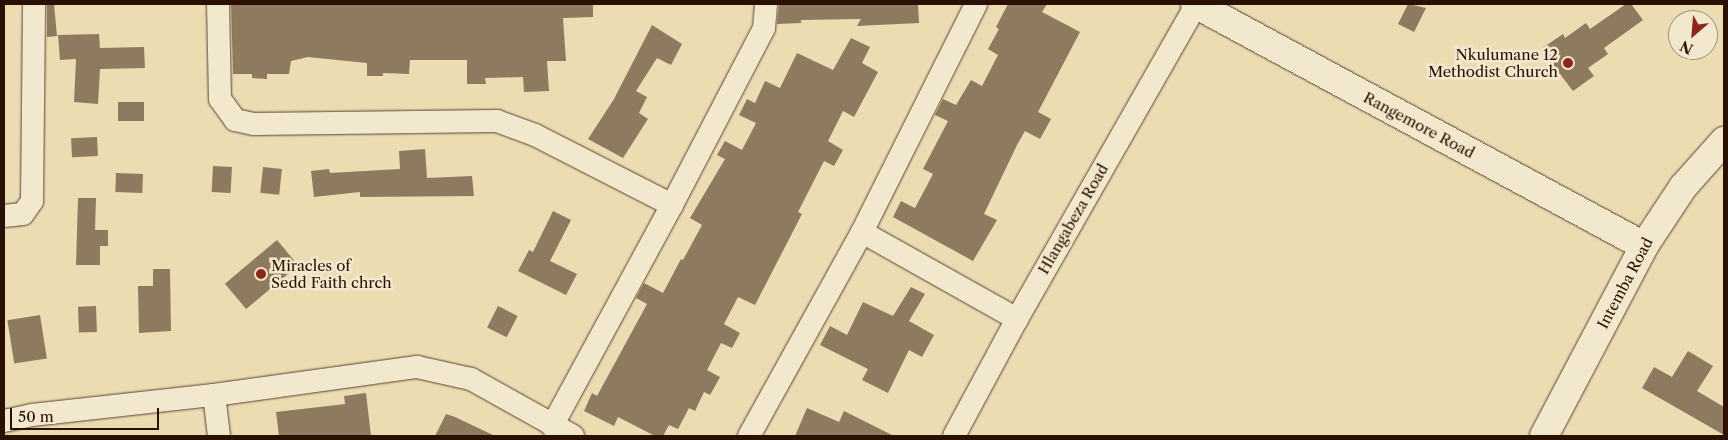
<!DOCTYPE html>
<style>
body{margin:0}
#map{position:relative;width:1728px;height:440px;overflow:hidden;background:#ebdcb2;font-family:"Libre Caslon Text",serif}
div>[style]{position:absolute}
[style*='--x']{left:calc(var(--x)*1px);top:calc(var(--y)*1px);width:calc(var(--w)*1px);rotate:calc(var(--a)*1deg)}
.building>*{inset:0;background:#8e7a5e;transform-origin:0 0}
.roads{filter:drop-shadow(0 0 1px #5a432f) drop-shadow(0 0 1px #5a432f)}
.minor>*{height:22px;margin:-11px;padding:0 11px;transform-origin:11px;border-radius:11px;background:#f2e8cd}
.tertiary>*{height:28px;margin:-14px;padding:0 14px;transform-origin:14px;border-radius:14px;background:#f2e8cd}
.dots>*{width:14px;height:14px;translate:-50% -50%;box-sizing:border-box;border:2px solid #f2e8cd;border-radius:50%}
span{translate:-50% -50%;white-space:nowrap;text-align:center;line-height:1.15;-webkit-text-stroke:5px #f2e8cd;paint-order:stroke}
.poi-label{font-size:15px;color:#291003}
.right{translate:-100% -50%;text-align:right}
.left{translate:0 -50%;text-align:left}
.street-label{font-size:15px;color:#291003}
.frame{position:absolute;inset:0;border:5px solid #291003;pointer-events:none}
.north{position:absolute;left:1668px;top:10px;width:50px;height:50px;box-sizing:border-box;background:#f2e8cd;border:1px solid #a2927c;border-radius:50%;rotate:207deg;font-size:14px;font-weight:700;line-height:20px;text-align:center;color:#291003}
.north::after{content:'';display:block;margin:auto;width:18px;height:22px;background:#8f2418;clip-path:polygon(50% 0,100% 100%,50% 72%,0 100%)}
.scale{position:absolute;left:10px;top:408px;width:149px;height:22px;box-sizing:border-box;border:2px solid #291003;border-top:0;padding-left:6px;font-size:15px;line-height:18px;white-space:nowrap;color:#291003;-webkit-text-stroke:4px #f2e8cd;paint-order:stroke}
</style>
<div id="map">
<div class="building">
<i style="clip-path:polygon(47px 4px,54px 4px,57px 36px,47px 37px)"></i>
<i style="clip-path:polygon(231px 4px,593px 4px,593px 17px,563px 18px,566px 61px,547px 61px,549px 91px,524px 92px,523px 77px,485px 78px,486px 84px,467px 84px,467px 60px,410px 60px,409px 74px,383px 73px,383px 76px,367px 76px,367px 63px,308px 57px,291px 61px,289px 74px,267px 74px,267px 79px,252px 78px,252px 74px,233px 74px)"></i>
<i style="clip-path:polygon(779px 4px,918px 4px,919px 23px,857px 26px,861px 19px,801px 20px,801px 23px,777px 24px)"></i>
<i style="clip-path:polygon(1008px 4px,1047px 4px,1042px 12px,1080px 32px,1038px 112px,1051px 119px,1040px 139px,1025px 131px,1017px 145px,984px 214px,997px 220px,973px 261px,893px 217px,901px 201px,915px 208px,933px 174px,923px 169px,948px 121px,935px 115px,943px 99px,956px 105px,971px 80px,982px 86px,998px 55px,988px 49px,999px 29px,996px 27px)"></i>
<i style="clip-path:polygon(1408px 4px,1426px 8px,1414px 32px,1398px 24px)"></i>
<i style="clip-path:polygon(1626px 4px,1631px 4px,1643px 20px,1604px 48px,1608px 54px,1588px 68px,1594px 76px,1573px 91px,1541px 49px,1563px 34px,1565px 38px,1586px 23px,1590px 29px)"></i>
<i style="clip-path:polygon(652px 25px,682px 44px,671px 65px,657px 58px,636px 91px,647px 97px,639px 113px,648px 119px,623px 158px,588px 139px,614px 99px)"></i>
<i style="clip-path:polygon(99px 34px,100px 48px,144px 47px,145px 68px,100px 69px,98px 104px,74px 102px,76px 59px,60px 60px,58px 35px)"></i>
<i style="clip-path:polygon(851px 38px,870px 47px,862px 63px,878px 72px,854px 117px,843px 111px,828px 141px,843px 150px,834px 166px,824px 161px,798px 212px,802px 214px,755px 305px,738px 297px,724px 324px,740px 333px,732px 348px,721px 343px,707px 370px,720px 377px,710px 395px,704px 392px,695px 411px,689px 408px,678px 429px,669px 425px,663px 436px,655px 436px,618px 417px,614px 426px,584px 411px,592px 393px,597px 396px,647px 304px,636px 298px,644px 283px,663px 293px,681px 259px,683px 260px,702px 225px,690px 218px,725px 159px,717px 155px,725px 141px,742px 150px,756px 123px,739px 115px,747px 99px,755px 103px,765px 81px,780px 88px,797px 53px,833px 70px)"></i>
<i style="left:118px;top:102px;width:26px;height:19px"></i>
<i style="left:97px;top:137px;width:19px;height:26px;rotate:87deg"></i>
<i style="clip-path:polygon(425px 149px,427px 178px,472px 176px,474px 196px,360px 197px,360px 192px,314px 197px,311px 171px,329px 169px,330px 173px,400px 169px,399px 151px)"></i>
<i style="left:213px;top:166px;width:19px;height:26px;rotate:3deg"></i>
<i style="left:263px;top:167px;width:19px;height:26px;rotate:6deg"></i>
<i style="left:116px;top:173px;width:27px;height:19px;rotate:2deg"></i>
<i style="clip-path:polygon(78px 198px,96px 198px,95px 230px,108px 230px,108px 246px,100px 246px,100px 265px,76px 265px)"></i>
<i style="clip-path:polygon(553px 211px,571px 220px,550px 261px,577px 274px,566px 295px,518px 271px,529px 250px,533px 252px)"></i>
<i style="left:277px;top:240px;width:33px;height:68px;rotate:50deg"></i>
<i style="clip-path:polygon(153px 269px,170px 269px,171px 331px,139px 333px,138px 286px,153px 286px)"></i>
<i style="clip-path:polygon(911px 287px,925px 294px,909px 321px,934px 335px,922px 357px,909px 350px,888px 393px,862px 380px,868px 369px,820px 345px,830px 326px,847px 335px,863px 302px,893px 316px)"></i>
<i style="left:96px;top:306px;width:26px;height:18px;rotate:88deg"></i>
<i style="left:498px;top:306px;width:22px;height:24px;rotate:27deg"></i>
<i style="left:40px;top:315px;width:44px;height:33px;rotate:81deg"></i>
<i style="clip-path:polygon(1688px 351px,1713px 366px,1697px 391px,1724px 407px,1724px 435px,1642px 388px,1654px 367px,1672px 377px)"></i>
<i style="clip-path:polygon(366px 393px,371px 436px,279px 436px,276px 412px,345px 404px,344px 396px)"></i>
<i style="clip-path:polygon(807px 408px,839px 422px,844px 411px,894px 436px,795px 436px)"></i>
<i style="clip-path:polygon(446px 414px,455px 417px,495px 436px,435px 436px)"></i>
</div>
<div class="roads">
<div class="minor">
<i style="--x:218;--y:4;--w:95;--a:88.8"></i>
<i style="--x:220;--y:99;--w:26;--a:54"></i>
<i style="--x:235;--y:120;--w:19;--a:12"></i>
<i style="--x:254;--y:124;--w:243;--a:-0.7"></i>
<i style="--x:497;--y:121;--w:40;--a:20.2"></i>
<i style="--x:535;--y:135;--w:154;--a:27.1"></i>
<i style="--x:4;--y:216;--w:19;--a:-6"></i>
<i style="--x:23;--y:214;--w:16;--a:-55"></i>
<i style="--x:32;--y:201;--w:197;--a:-89.4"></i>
<i style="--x:862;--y:232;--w:178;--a:29.3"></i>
<i style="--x:214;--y:395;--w:41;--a:83"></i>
<i style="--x:4;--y:421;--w:29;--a:-12"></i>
<i style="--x:32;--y:415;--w:183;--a:-6.3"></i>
<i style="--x:214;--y:395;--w:205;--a:-7.9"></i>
<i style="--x:417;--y:367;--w:55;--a:12.5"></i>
<i style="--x:471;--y:379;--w:117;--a:29.2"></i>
<i style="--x:552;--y:426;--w:251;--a:-61.5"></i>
<i style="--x:672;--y:205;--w:199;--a:-62.5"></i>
<i style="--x:764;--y:28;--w:24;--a:-85"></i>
<i style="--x:749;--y:436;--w:233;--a:-61"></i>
<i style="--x:862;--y:232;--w:255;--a:-63.4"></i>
<i style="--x:954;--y:436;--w:133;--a:-61.7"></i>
<i style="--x:1017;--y:319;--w:361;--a:-60.3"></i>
</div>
<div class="tertiary">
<i style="--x:1195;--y:4;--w:510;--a:28.32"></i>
<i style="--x:1544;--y:436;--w:215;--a:-62.2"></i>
<i style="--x:1644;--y:246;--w:71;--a:-56.5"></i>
<i style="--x:1683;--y:187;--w:62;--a:-48.3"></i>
</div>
</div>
<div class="dots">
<i style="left:1568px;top:63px;background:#8f2418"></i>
<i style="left:261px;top:274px;background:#8f2418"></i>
</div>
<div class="poi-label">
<span class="right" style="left:1558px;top:63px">Nkulumane 12<br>Methodist Church</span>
<span class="left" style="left:271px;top:274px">Miracles of<br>Sedd Faith chrch</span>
</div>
<div class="street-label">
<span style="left:1419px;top:125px;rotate:28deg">Rangemore Road</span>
<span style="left:1073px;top:219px;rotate:-60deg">Hlangabeza Road</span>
<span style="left:1625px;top:283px;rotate:-62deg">Intemba Road</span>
</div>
<div class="frame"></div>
<div class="north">N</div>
<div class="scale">50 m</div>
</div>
